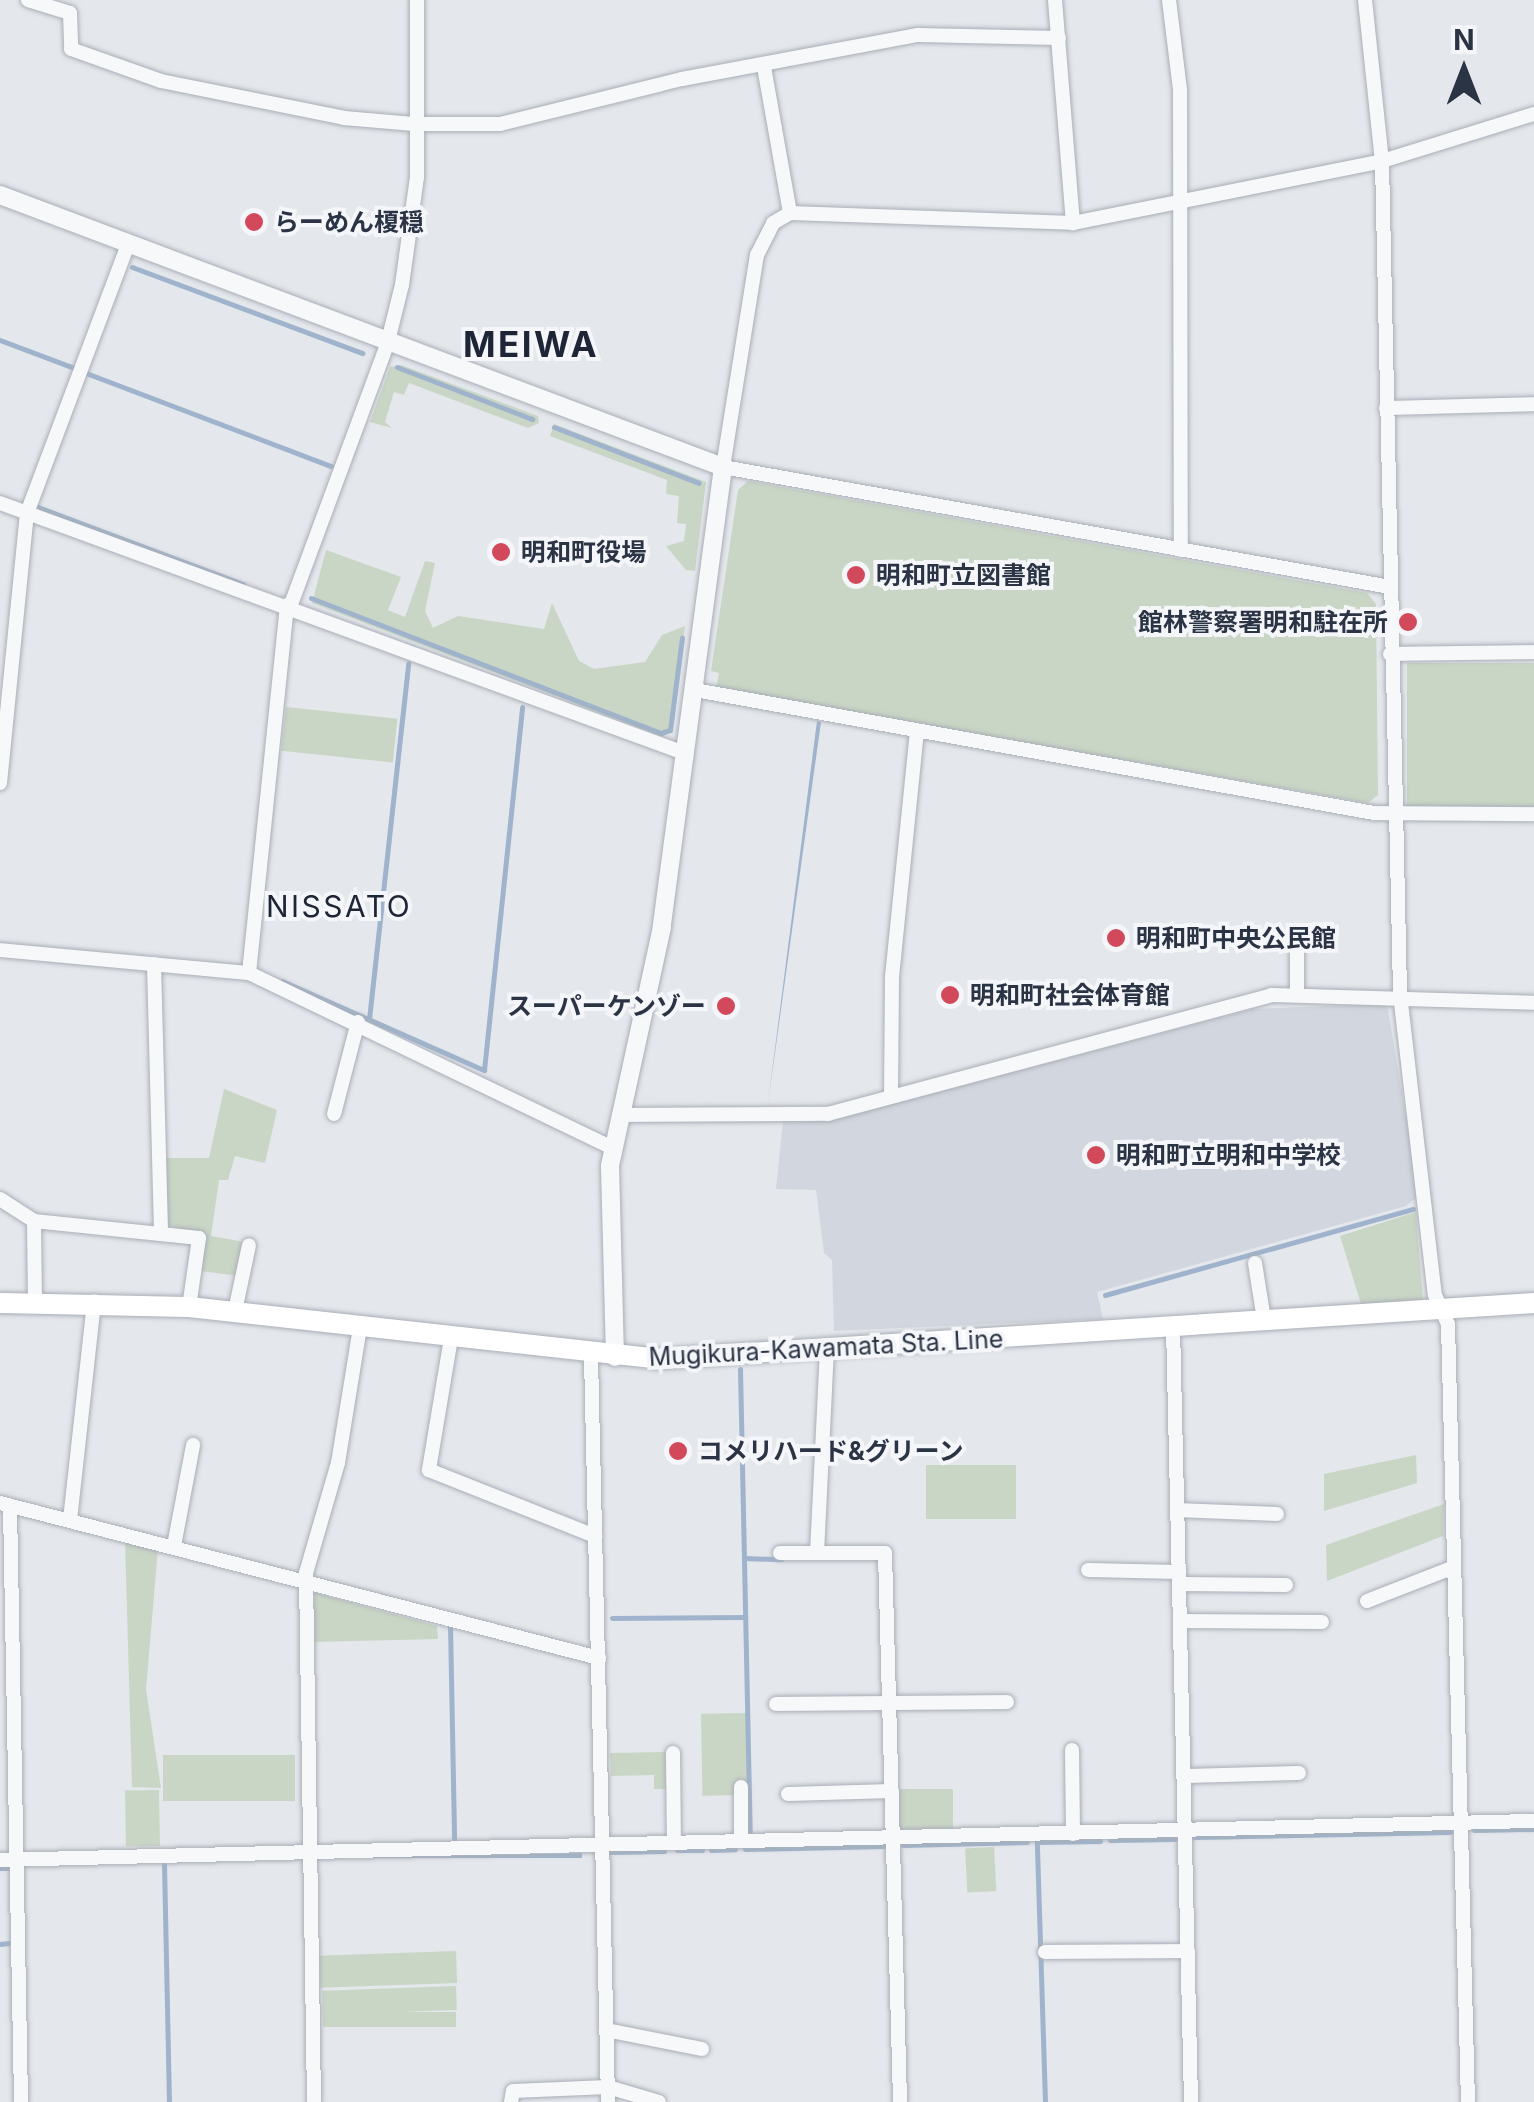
<!DOCTYPE html>
<meta charset="utf-8">
<style>
body{margin:0}
#map{position:relative;width:1534px;height:2102px;overflow:hidden;background:#e4e7ec;font-family:Inter,"Noto Sans JP",sans-serif}
div>[style]{position:absolute}
[style*='--x']{left:calc(var(--x)*1px);top:calc(var(--y)*1px);width:calc(var(--w)*1px);rotate:calc(var(--a)*1deg)}
.built>*{inset:0;background:#d2d6de}
.green>*{inset:0;background:#c9d6c5;transform-origin:0 0}
.water>*{inset:0;background:#9fb4cc}
.stream>*{height:5px;margin:-2.5px;padding:0 2.5px;transform-origin:2.5px;border-radius:2.5px;background:#9fb4cc}
.roads{filter:drop-shadow(0 0 2px #a9aeb7) drop-shadow(0 0 2px #a9aeb7)}
.minor>*{height:14px;margin:-7px;padding:0 7px;transform-origin:7px;border-radius:7px;background:#f7f8fa}
.tertiary>*{height:18px;margin:-9px;padding:0 9px;transform-origin:9px;border-radius:9px;background:#f7f8fa}
.secondary>*{height:20px;margin:-10px;padding:0 10px;transform-origin:10px;border-radius:10px;background:#fff}
.dots>*{width:28px;height:28px;translate:-50% -50%;box-sizing:border-box;border:5px solid #f4f6f9;border-radius:50%}
span{translate:-50% -50%;white-space:nowrap;text-align:center;line-height:1.15;-webkit-text-stroke:8px #f4f6f9;paint-order:stroke}
.poi-label{font-size:25px;color:#2b3445;font-weight:700}
.left{translate:0 -50%;text-align:left}
.right{translate:-100% -50%;text-align:right}
.street-label{font-size:25px;color:#2b3445}
.quarter-label{font-size:30px;color:#1d2536;letter-spacing:2.5px}
.district-label{font-size:35px;color:#1d2536;font-weight:700;letter-spacing:2.5px}
.north{position:absolute;left:1414px;top:20px;width:100px;height:100px;-webkit-text-stroke:8px #f4f6f9;paint-order:stroke;rotate:0deg;font-size:28px;font-weight:700;line-height:40px;text-align:center;color:#2b3445}
.north::after{content:'';display:block;margin:auto;width:35px;height:45px;background:#2b3445;clip-path:polygon(50% 0,100% 100%,50% 72%,0 100%)}
</style>
<div id="map">
<div class="built">
<i style="clip-path:polygon(1387px 1004px,1419px 1196px,1406px 1206px,1097px 1292px,1103px 1319px,834px 1331px,832px 1260px,824px 1253px,816px 1190px,776px 1189px,783px 1121px,828px 1120px,1253px 1009px)"></i>
</div>
<div class="green">
<i style="clip-path:polygon(401px 365px,538px 416px,539px 423px,528px 428px,409px 383px,404px 395px,394px 392px,385px 422px,392px 428px,370px 422px,390px 367px)"></i>
<i style="clip-path:polygon(554px 424px,706px 482px,695px 571px,686px 570px,666px 546px,684px 541px,686px 524px,677px 523px,679px 496px,666px 494px,667px 480px,550px 436px)"></i>
<i style="clip-path:polygon(748px 481px,1367px 593px,1376px 604px,1378px 795px,1368px 803px,716px 688px,719px 673px,711px 671px,738px 490px)"></i>
<i style="clip-path:polygon(326px 550px,401px 577px,388px 610px,405px 617px,425px 561px,435px 563px,425px 611px,433px 628px,458px 616px,544px 629px,552px 603px,579px 661px,594px 669px,645px 662px,662px 635px,685px 626px,672px 731px,660px 736px,312px 603px)"></i>
<i style="left:1534px;top:663px;width:144px;height:127px;rotate:90deg"></i>
<i style="left:286px;top:707px;width:112px;height:44px;rotate:6deg"></i>
<i style="clip-path:polygon(224px 1089px,277px 1110px,265px 1163px,235px 1156px,228px 1180px,219px 1180px,211px 1236px,244px 1242px,240px 1276px,200px 1271px,205px 1236px,168px 1225px,165px 1158px,209px 1158px)"></i>
<i style="clip-path:polygon(1416px 1212px,1423px 1301px,1361px 1304px,1340px 1236px)"></i>
<i style="clip-path:polygon(1416px 1455px,1417px 1483px,1324px 1511px,1324px 1474px)"></i>
<i style="left:1016px;top:1465px;width:54px;height:90px;rotate:90deg"></i>
<i style="clip-path:polygon(1444px 1504px,1443px 1536px,1327px 1581px,1326px 1545px)"></i>
<i style="clip-path:polygon(125px 1540px,158px 1548px,146px 1689px,161px 1788px,132px 1787px)"></i>
<i style="clip-path:polygon(315px 1593px,437px 1626px,438px 1639px,312px 1642px)"></i>
<i style="left:746px;top:1713px;width:82px;height:45px;rotate:89deg"></i>
<i style="clip-path:polygon(665px 1752px,666px 1789px,654px 1789px,654px 1775px,611px 1776px,610px 1753px)"></i>
<i style="left:295px;top:1755px;width:46px;height:132px;rotate:90deg"></i>
<i style="left:896px;top:1789px;width:57px;height:40px"></i>
<i style="left:159px;top:1790px;width:56px;height:34px;rotate:89deg"></i>
<i style="left:994px;top:1847px;width:44px;height:29px;rotate:87deg"></i>
<i style="left:456px;top:1951px;width:32px;height:137px;rotate:88deg"></i>
<i style="left:456px;top:1986px;width:24px;height:134px;rotate:88deg"></i>
<i style="left:456px;top:2012px;width:15px;height:133px;rotate:90deg"></i>
</div>
<div class="water">
<i style="clip-path:polygon(817px 721px,821px 722px,768px 1103px)"></i>
<i style="clip-path:polygon(582px 1853px,582px 1858px,318px 1858px)"></i>
</div>
<div class="stream">
<i style="--x:132;--y:267;--w:246;--a:20.5"></i>
<i style="--x:0;--y:340;--w:79;--a:20.7"></i>
<i style="--x:397;--y:367;--w:145;--a:21.1"></i>
<i style="--x:86;--y:373;--w:262;--a:20.8"></i>
<i style="--x:554;--y:427;--w:155;--a:21.1"></i>
<i style="--x:35;--y:506;--w:222;--a:20.6"></i>
<i style="--x:311;--y:598;--w:375;--a:21.1"></i>
<i style="--x:661;--y:733;--w:9;--a:-18"></i>
<i style="--x:670;--y:730;--w:93;--a:-82.6"></i>
<i style="--x:282;--y:981;--w:221;--a:23.8"></i>
<i style="--x:484;--y:1070;--w:365;--a:-84"></i>
<i style="--x:369;--y:1019;--w:358;--a:-83.7"></i>
<i style="--x:1105;--y:1295;--w:320;--a:-15.6"></i>
<i style="--x:740;--y:1369;--w:463;--a:88.8"></i>
<i style="--x:744;--y:1558;--w:37;--a:2"></i>
<i style="--x:612;--y:1618;--w:133;--a:-0.4"></i>
<i style="--x:450;--y:1625;--w:216;--a:88.9"></i>
<i style="--x:1474;--y:1830;--w:60;--a:-1"></i>
<i style="--x:1194;--y:1837;--w:256;--a:-1.1"></i>
<i style="--x:1110;--y:1840;--w:65;--a:-0.9"></i>
<i style="--x:903;--y:1845;--w:124;--a:-1.4"></i>
<i style="--x:745;--y:1849;--w:140;--a:-1.2"></i>
<i style="--x:677;--y:1850;--w:25;--a:0"></i>
<i style="--x:711;--y:1850;--w:24;--a:-2"></i>
<i style="--x:610;--y:1852;--w:54;--a:-1.1"></i>
<i style="--x:164;--y:1864;--w:238;--a:88.8"></i>
<i style="--x:0;--y:1868;--w:8;--a:0"></i>
<i style="--x:0;--y:1944;--w:9;--a:-6"></i>
<i style="--x:1045;--y:2102;--w:260;--a:-91.8"></i>
<i style="--x:1037;--y:1842;--w:63;--a:-0.9"></i>
</div>
<div class="roads">
<div class="minor">
<i style="--x:28;--y:0;--w:44;--a:17.2"></i>
<i style="--x:70;--y:13;--w:36;--a:88"></i>
<i style="--x:71;--y:49;--w:96;--a:19.6"></i>
<i style="--x:161;--y:81;--w:187;--a:11.4"></i>
<i style="--x:344;--y:118;--w:70;--a:4.9"></i>
<i style="--x:414;--y:124;--w:86;--a:0"></i>
<i style="--x:500;--y:124;--w:187;--a:-13.9"></i>
<i style="--x:682;--y:79;--w:240;--a:-10.6"></i>
<i style="--x:918;--y:35;--w:141;--a:1.2"></i>
<i style="--x:1055;--y:0;--w:224;--a:85.4"></i>
<i style="--x:1169;--y:0;--w:90;--a:83"></i>
<i style="--x:1180;--y:89;--w:461;--a:89.9"></i>
<i style="--x:1365;--y:0;--w:162;--a:84"></i>
<i style="--x:1382;--y:161;--w:833;--a:88.76"></i>
<i style="--x:1400;--y:994;--w:303;--a:83.4"></i>
<i style="--x:1435;--y:1295;--w:32;--a:66"></i>
<i style="--x:1448;--y:1324;--w:778;--a:88.53"></i>
<i style="--x:764;--y:67;--w:148;--a:79.9"></i>
<i style="--x:1386;--y:408;--w:148;--a:-1.5"></i>
<i style="--x:0;--y:503;--w:731;--a:20.07"></i>
<i style="--x:1390;--y:587;--w:678;--a:-169.8"></i>
<i style="--x:723;--y:467;--w:215;--a:-80.9"></i>
<i style="--x:757;--y:255;--w:36;--a:-63"></i>
<i style="--x:773;--y:223;--w:20;--a:-30"></i>
<i style="--x:790;--y:213;--w:283;--a:2"></i>
<i style="--x:1073;--y:223;--w:315;--a:-11.3"></i>
<i style="--x:1382;--y:161;--w:159;--a:-17.2"></i>
<i style="--x:290;--y:607;--w:279;--a:-69.7"></i>
<i style="--x:387;--y:345;--w:62;--a:-76"></i>
<i style="--x:402;--y:285;--w:109;--a:-82.1"></i>
<i style="--x:417;--y:177;--w:177;--a:-90"></i>
<i style="--x:1390;--y:654;--w:144;--a:-0.8"></i>
<i style="--x:695;--y:690;--w:690;--a:10.27"></i>
<i style="--x:1374;--y:813;--w:160;--a:0.4"></i>
<i style="--x:0;--y:783;--w:271;--a:-84.3"></i>
<i style="--x:27;--y:513;--w:287;--a:-69.4"></i>
<i style="--x:0;--y:950;--w:250;--a:5.3"></i>
<i style="--x:249;--y:973;--w:403;--a:25.7"></i>
<i style="--x:154;--y:964;--w:268;--a:88.5"></i>
<i style="--x:249;--y:973;--w:370;--a:-84.1"></i>
<i style="--x:1297;--y:995;--w:54;--a:-90"></i>
<i style="--x:891;--y:1095;--w:118;--a:-89.5"></i>
<i style="--x:892;--y:977;--w:247;--a:-84.2"></i>
<i style="--x:334;--y:1114;--w:95;--a:-75.4"></i>
<i style="--x:619;--y:1115;--w:209;--a:-0.3"></i>
<i style="--x:828;--y:1114;--w:459;--a:-15"></i>
<i style="--x:1271;--y:995;--w:263;--a:1.7"></i>
<i style="--x:0;--y:1199;--w:40;--a:32.9"></i>
<i style="--x:34;--y:1221;--w:166;--a:5.9"></i>
<i style="--x:199;--y:1238;--w:70;--a:98.2"></i>
<i style="--x:34;--y:1221;--w:81;--a:89.3"></i>
<i style="--x:1255;--y:1263;--w:58;--a:81"></i>
<i style="--x:235;--y:1311;--w:67;--a:-78"></i>
<i style="--x:1173;--y:1326;--w:776;--a:88.67"></i>
<i style="--x:451;--y:1338;--w:134;--a:99.5"></i>
<i style="--x:429;--y:1470;--w:179;--a:21.7"></i>
<i style="--x:591;--y:1356;--w:746;--a:88.69"></i>
<i style="--x:0;--y:1503;--w:619;--a:14.51"></i>
<i style="--x:10;--y:1506;--w:596;--a:88.94"></i>
<i style="--x:1177;--y:1510;--w:100;--a:2.3"></i>
<i style="--x:70;--y:1520;--w:220;--a:-83.7"></i>
<i style="--x:174;--y:1546;--w:103;--a:-79.3"></i>
<i style="--x:780;--y:1553;--w:105;--a:0"></i>
<i style="--x:885;--y:1553;--w:549;--a:88.43"></i>
<i style="--x:817;--y:1553;--w:203;--a:-87.2"></i>
<i style="--x:1088;--y:1570;--w:91;--a:1.3"></i>
<i style="--x:1179;--y:1584;--w:107;--a:0.5"></i>
<i style="--x:1367;--y:1601;--w:93;--a:-21.3"></i>
<i style="--x:1180;--y:1621;--w:142;--a:0.4"></i>
<i style="--x:776;--y:1704;--w:231;--a:-0.5"></i>
<i style="--x:1072;--y:1750;--w:84;--a:89.3"></i>
<i style="--x:673;--y:1753;--w:89;--a:89.4"></i>
<i style="--x:1184;--y:1776;--w:115;--a:-1.5"></i>
<i style="--x:788;--y:1794;--w:104;--a:-1.7"></i>
<i style="--x:741;--y:1840;--w:53;--a:-90"></i>
<i style="--x:0;--y:1860;--w:1534;--a:-1.46"></i>
<i style="--x:1045;--y:1952;--w:143;--a:-0.4"></i>
<i style="--x:606;--y:2030;--w:98;--a:11.2"></i>
<i style="--x:314;--y:2102;--w:529;--a:-90.87"></i>
<i style="--x:306;--y:1573;--w:115;--a:-73.8"></i>
<i style="--x:338;--y:1463;--w:138;--a:-80.8"></i>
<i style="--x:511;--y:2102;--w:11;--a:-80"></i>
<i style="--x:513;--y:2091;--w:95;--a:-2.4"></i>
<i style="--x:608;--y:2087;--w:53;--a:16.4"></i>
</div>
<div class="tertiary">
<i style="--x:0;--y:195;--w:772;--a:20.62"></i>
<i style="--x:723;--y:467;--w:464;--a:97.6"></i>
<i style="--x:662;--y:927;--w:245;--a:102.3"></i>
<i style="--x:610;--y:1166;--w:191;--a:88.5"></i>
</div>
<div class="secondary">
<i style="--x:0;--y:1303;--w:189;--a:1.2"></i>
<i style="--x:189;--y:1307;--w:471;--a:6.3"></i>
<i style="--x:657;--y:1359;--w:879;--a:-3.65"></i>
</div>
</div>
<div class="dots">
<i style="left:254px;top:222px;background:#d1495b"></i>
<i style="left:501px;top:552px;background:#d1495b"></i>
<i style="left:856px;top:575px;background:#d1495b"></i>
<i style="left:1408px;top:622px;background:#d1495b"></i>
<i style="left:1116px;top:938px;background:#d1495b"></i>
<i style="left:950px;top:995px;background:#d1495b"></i>
<i style="left:726px;top:1006px;background:#d1495b"></i>
<i style="left:1096px;top:1155px;background:#d1495b"></i>
<i style="left:678px;top:1451px;background:#d1495b"></i>
</div>
<div class="poi-label">
<span class="left" style="left:274px;top:222px">らーめん榎穏</span>
<span class="left" style="left:521px;top:552px">明和町役場</span>
<span class="left" style="left:876px;top:575px">明和町立図書館</span>
<span class="right" style="left:1388px;top:622px">館林警察署明和駐在所</span>
<span class="left" style="left:1136px;top:938px">明和町中央公民館</span>
<span class="left" style="left:970px;top:995px">明和町社会体育館</span>
<span class="right" style="left:706px;top:1006px">スーパーケンゾー</span>
<span class="left" style="left:1116px;top:1155px">明和町立明和中学校</span>
<span class="left" style="left:698px;top:1451px">コメリハード&amp;グリーン</span>
</div>
<div class="street-label">
<span style="left:826px;top:1348px;rotate:-3deg">Mugikura-Kawamata Sta. Line</span>
</div>
<div class="quarter-label">
<span style="left:339px;top:906px">NISSATO</span>
</div>
<div class="district-label">
<span style="left:531px;top:344px">MEIWA</span>
</div>
<div class="north">N</div>
</div>
